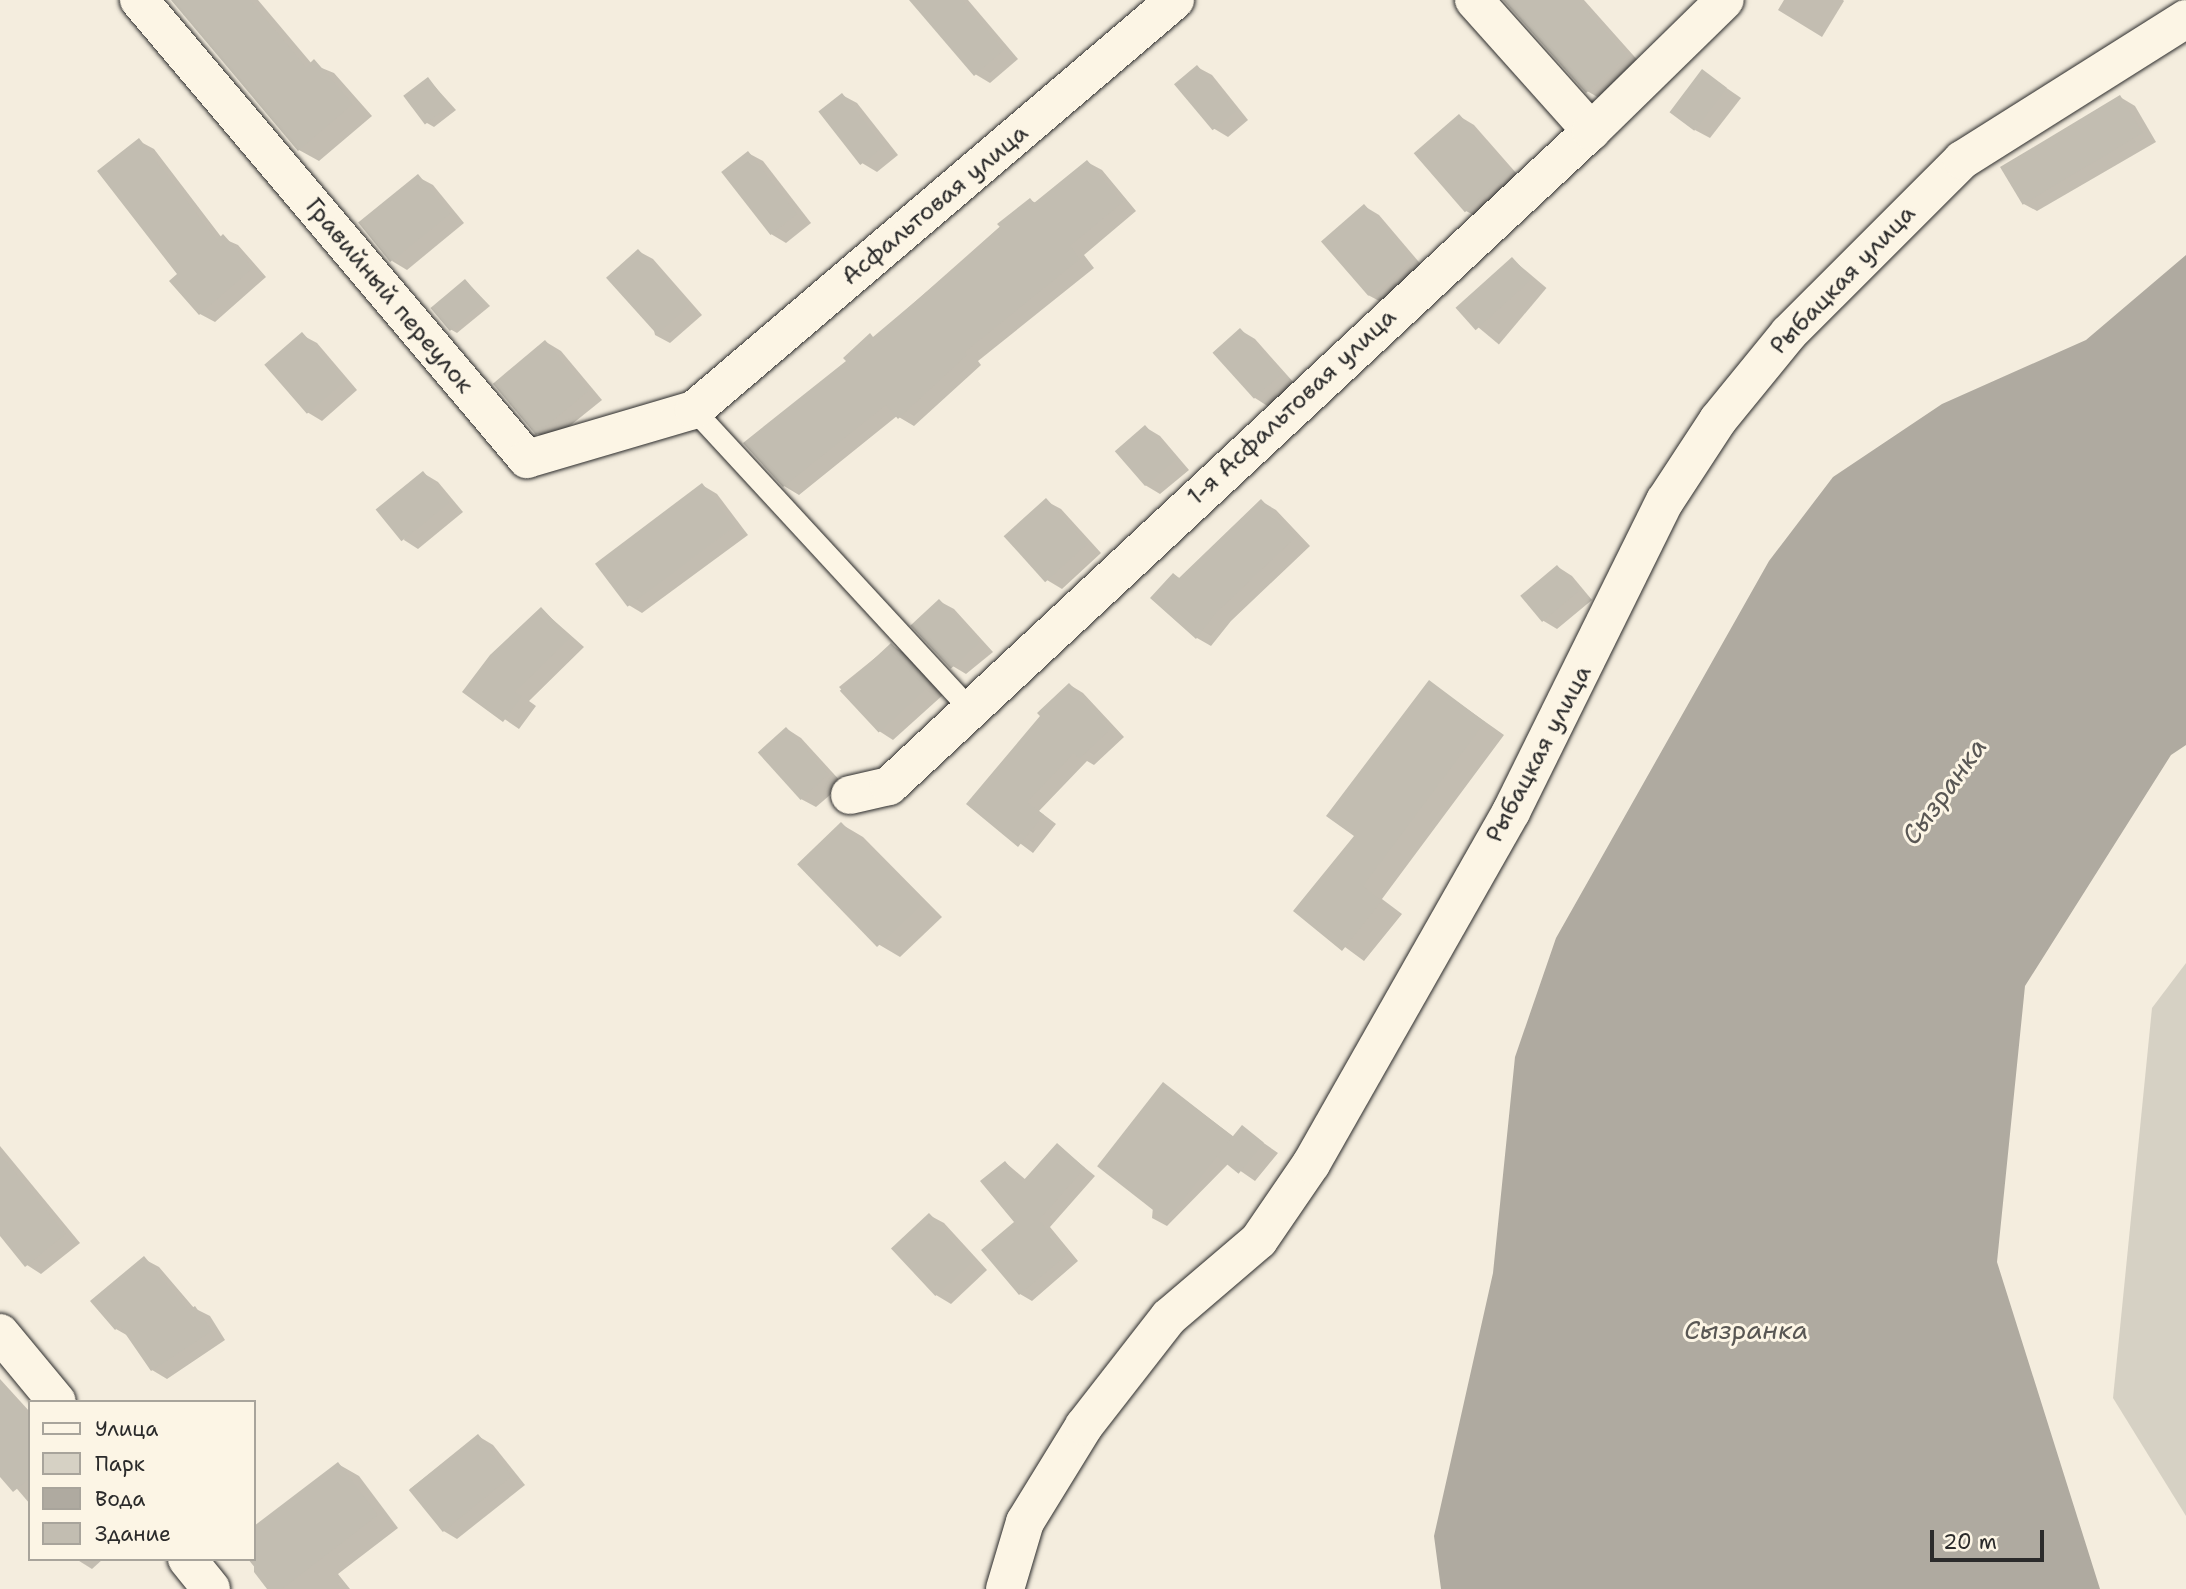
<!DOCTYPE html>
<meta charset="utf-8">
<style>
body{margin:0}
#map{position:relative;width:2186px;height:1589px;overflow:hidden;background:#f4edde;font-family:"Shantell Sans",sans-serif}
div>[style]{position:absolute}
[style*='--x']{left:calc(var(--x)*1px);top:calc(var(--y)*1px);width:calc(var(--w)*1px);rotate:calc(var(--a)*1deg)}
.green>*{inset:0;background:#d6d1c4}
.water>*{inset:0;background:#afaaa0}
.shadow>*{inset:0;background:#0003;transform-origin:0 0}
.building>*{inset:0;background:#c2bdb1;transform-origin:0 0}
.roads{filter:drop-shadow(0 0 2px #2b2b2b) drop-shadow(0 0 2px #2b2b2b)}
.lane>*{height:21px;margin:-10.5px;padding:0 10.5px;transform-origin:10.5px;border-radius:10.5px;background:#fcf5e5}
.street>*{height:38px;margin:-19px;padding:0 19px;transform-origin:19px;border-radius:19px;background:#fcf5e5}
span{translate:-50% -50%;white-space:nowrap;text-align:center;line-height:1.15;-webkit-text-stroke:6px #fcf5e5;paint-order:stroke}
.street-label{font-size:24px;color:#2b2b2b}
.water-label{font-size:26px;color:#595754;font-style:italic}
.legend{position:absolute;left:28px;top:1400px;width:228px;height:161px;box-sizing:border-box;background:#fcf5e5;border:2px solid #a8a49b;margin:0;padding:9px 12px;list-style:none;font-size:21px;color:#2b2b2b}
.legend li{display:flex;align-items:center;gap:14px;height:35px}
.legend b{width:35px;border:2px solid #a8a49b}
.scale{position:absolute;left:1930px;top:1530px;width:114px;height:32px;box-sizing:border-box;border:4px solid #2b2b2b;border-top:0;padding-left:9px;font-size:21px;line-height:24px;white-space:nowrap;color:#2b2b2b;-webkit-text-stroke:5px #fcf5e5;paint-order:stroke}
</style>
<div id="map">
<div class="green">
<i style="clip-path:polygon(2186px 963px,2186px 1516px,2113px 1398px,2152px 1008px)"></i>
</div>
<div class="water">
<i style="clip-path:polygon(2186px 255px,2186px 745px,2171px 755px,2025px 986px,1997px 1262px,2100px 1589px,1441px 1589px,1434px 1536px,1493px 1273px,1515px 1057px,1556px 938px,1769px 561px,1833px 477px,1942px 404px,2086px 340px)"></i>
</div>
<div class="shadow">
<i style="clip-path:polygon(173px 0,258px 0,312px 64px,334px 73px,372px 116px,319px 161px,299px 150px)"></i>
<i style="clip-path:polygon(916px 0,968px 0,1018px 59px,990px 83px,975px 74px)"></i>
<i style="clip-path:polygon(1507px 0,1584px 0,1641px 64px,1601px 99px,1587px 91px)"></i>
<i style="clip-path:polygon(1784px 0,1843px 0,1844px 1px,1822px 37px,1778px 10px)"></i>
<i style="clip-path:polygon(1197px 67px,1212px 75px,1248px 120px,1228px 137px,1213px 128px)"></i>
<i style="clip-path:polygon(1702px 71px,1741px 98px,1710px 138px,1695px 130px)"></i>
<i style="clip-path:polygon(428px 79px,456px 110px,434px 127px,427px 123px)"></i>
<i style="clip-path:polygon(842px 95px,857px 103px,898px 155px,877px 172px,862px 163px)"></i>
<i style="clip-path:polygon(2120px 97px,2135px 106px,2156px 142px,2037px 211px,2022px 203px)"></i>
<i style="clip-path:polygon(1459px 116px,1474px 125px,1524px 182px,1481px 219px,1466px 211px,1416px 153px)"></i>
<i style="clip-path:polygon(139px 141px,154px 149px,222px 238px,238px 245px,266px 277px,215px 322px,200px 314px,179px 274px)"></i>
<i style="clip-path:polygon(748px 153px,763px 161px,811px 223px,786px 243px,771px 234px)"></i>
<i style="clip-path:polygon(1087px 162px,1102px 170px,1136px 211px,1084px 255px,1094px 268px,978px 361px,981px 365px,914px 426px,897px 416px,799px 495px,784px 486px,746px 443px,848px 361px,1030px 200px,1036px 203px)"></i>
<i style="clip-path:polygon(418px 177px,433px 185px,464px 223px,407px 270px,392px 261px)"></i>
<i style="clip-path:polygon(1364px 206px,1379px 215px,1424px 268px,1383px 303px,1368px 295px)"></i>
<i style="clip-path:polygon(638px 251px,653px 259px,702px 315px,670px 343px,655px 335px)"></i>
<i style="left:1512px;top:259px;width:45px;height:74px;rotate:40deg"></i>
<i style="clip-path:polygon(466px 281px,490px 306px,457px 333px,450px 329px)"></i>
<i style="clip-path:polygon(1240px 330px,1255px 339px,1295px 384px,1269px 407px,1255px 398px,1214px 352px)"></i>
<i style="clip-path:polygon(302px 335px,317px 343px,357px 390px,322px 421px,307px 412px)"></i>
<i style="clip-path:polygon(546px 342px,561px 351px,602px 400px,551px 441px,536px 433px)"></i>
<i style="clip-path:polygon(1145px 427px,1160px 436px,1189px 470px,1160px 494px,1145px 485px)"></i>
<i style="clip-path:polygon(423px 473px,438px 482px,463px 512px,418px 549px,404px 540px)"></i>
<i style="clip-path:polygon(702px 485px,717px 494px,748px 535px,642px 613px,627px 604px)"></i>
<i style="clip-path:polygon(1046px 501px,1061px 509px,1101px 553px,1062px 589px,1047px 580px)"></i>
<i style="clip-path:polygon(1261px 501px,1276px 510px,1310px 546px,1231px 621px,1211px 646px,1197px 638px,1174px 575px,1181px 579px)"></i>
<i style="clip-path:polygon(1558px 567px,1572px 576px,1592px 600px,1557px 629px,1542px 620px)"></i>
<i style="clip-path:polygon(939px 601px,954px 609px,993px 652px,966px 674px,951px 665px)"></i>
<i style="clip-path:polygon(541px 609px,584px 647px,529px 701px,536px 706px,519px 729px,465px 692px)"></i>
<i style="clip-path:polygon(891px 645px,906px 654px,944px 694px,893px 740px,879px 731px,839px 687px)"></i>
<i style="clip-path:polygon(1429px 682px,1504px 735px,1382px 899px,1402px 914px,1364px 961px,1296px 911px,1357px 836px)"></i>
<i style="clip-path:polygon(1070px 685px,1083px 693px,1124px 737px,1094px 765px,1087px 761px,1039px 811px,1056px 824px,1033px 853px,968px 804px)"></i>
<i style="clip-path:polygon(787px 729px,801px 738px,843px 784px,816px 807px,801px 799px)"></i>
<i style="clip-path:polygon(841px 824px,863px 837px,942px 917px,900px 957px,878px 944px)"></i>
<i style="clip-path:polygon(1164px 1084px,1234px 1137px,1242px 1128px,1278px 1153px,1255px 1181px,1229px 1163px,1167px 1226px,1152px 1218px)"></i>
<i style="clip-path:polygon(1057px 1145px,1095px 1176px,1050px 1227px,1078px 1261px,1032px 1301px,1020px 1294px,1016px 1223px,1006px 1163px,1026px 1180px)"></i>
<i style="clip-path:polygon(0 1146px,80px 1243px,41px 1274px,27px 1265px,0 1233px)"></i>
<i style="clip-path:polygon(929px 1215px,944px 1223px,987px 1270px,951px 1304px,936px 1295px)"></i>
<i style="clip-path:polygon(144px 1259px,159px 1267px,194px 1308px,210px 1316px,225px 1340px,167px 1379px,152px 1370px,130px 1337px,116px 1329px)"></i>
<i style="clip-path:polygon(0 1379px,30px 1412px,30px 1504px,0 1469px)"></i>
<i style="clip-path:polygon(478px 1436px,493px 1445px,525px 1485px,457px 1539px,442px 1530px,410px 1489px)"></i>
<i style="clip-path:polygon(338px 1464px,359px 1476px,398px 1528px,338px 1574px,350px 1589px,272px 1589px,248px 1559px,254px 1559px,254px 1528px)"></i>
<i style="clip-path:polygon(76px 1559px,103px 1559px,92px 1569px)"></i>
</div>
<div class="building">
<i style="clip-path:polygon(171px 0,250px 0,306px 67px,314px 59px,353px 104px,298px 151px)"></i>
<i style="clip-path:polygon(909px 0,962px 0,1004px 50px,974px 76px)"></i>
<i style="clip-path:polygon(1503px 0,1578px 0,1628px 56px,1586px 93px)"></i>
<i style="left:1197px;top:65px;width:60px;height:30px;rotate:50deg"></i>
<i style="left:1702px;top:69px;width:31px;height:54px;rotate:37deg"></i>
<i style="left:428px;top:77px;width:36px;height:31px;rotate:53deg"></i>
<i style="left:842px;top:93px;width:68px;height:30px;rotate:52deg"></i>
<i style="left:2120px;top:95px;width:44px;height:140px;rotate:59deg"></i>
<i style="left:1459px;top:114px;width:78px;height:60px;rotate:49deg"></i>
<i style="clip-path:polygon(139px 138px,217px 240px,223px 234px,253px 268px,199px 315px,169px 281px,177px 274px,97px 171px)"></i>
<i style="left:748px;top:151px;width:80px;height:34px;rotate:52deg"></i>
<i style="clip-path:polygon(1087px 160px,1123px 202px,1070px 246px,1080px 259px,965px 352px,967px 355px,898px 419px,886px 405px,783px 487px,743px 443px,846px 361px,843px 358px,870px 333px,873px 337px,949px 273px,1000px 227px,997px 224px,1030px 198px,1034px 203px)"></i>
<i style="left:418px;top:174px;width:51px;height:77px;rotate:51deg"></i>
<i style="left:1364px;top:204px;width:72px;height:57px;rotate:49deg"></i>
<i style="left:638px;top:249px;width:76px;height:43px;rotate:48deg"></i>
<i style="left:1512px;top:257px;width:30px;height:76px;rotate:48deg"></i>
<i style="left:465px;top:279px;width:30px;height:45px;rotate:50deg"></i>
<i style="left:1240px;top:328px;width:62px;height:37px;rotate:48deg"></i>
<i style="left:302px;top:332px;width:65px;height:50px;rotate:49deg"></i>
<i style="left:545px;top:340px;width:67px;height:68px;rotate:50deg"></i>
<i style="left:1145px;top:425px;width:46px;height:40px;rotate:49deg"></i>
<i style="left:423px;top:471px;width:41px;height:61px;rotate:51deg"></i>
<i style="left:702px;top:483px;width:54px;height:134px;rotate:53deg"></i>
<i style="left:1046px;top:498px;width:62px;height:57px;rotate:48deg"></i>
<i style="clip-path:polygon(1261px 499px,1296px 537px,1216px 613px,1196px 639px,1150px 598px,1173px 573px,1179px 578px)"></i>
<i style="left:1557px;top:565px;width:34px;height:48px;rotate:50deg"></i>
<i style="left:939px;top:599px;width:59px;height:39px;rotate:47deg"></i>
<i style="clip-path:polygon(541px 607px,570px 638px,515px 692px,522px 696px,503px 722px,462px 692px,490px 655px)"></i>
<i style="left:891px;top:643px;width:57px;height:70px;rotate:47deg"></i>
<i style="clip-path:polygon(1429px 680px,1485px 722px,1363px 886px,1382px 901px,1342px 951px,1293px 911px,1354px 836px,1326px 816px)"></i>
<i style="clip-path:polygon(1069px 683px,1112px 728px,1079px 759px,1074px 753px,1027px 802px,1044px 815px,1018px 847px,966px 804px,1040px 716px,1037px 713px)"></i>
<i style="left:786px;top:727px;width:64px;height:38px;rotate:48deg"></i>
<i style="left:841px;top:822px;width:115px;height:61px;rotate:46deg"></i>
<i style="left:1163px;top:1082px;width:88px;height:107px;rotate:38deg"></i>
<i style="left:1242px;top:1125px;width:28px;height:40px;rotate:39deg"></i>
<i style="clip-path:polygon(1057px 1143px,1085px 1168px,1039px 1220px,1068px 1254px,1019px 1295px,981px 1250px,1014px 1222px,980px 1181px,1005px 1161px,1022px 1182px)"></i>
<i style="clip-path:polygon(0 1154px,66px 1234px,25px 1267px,0 1236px)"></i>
<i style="left:929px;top:1213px;width:65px;height:52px;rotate:47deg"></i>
<i style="clip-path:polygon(144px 1256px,189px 1310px,195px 1306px,212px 1331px,151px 1371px,120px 1326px,115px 1330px,90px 1301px)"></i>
<i style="clip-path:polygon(0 1381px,30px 1417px,30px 1478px,13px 1492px,0 1477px)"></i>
<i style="left:478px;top:1434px;width:54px;height:89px;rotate:51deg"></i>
<i style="clip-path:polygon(338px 1462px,378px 1515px,282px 1589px,267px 1589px,254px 1572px,254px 1526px)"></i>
</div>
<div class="roads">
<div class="lane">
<i style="--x:694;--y:410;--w:407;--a:47.3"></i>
</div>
<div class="street">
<i style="--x:139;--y:0;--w:601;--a:49.79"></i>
<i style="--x:527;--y:459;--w:174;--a:-16.4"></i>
<i style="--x:694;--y:410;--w:632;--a:-40.44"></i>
<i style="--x:1474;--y:0;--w:176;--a:48.2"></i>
<i style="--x:850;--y:795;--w:40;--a:-13"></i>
<i style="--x:889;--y:786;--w:960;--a:-43.02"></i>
<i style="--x:1591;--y:131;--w:187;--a:-44.4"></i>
<i style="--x:0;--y:1333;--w:89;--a:50.4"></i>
<i style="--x:187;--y:1559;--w:38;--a:51"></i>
<i style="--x:1005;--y:1589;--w:70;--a:-73.4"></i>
<i style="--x:1025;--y:1522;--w:113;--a:-58.4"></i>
<i style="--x:1084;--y:1426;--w:138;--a:-52.1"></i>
<i style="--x:1169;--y:1317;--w:118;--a:-40.5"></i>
<i style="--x:1259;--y:1240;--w:92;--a:-55.6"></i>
<i style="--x:1311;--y:1164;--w:405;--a:-60.4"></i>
<i style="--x:1511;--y:812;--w:347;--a:-63.7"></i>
<i style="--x:1665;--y:501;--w:97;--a:-56.8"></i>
<i style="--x:1718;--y:420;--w:112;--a:-50.8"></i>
<i style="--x:1789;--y:333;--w:245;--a:-45"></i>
<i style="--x:1962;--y:160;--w:265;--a:-32.2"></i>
</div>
</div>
<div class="street-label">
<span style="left:935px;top:205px;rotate:-40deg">Асфальтовая улица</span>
<span style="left:1843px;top:280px;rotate:-46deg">Рыбацкая улица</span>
<span style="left:389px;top:296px;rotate:50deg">Гравийный переулок</span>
<span style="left:1292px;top:407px;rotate:-43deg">1-я Асфальтовая улица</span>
<span style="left:1539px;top:754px;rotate:-62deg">Рыбацкая улица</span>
</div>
<div class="water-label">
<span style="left:1944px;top:791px;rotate:-54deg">Сызранка</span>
<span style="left:1746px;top:1330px">Сызранка</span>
</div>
<ul class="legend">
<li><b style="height:9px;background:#fcf5e5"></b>Улица</li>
<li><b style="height:19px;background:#d6d1c4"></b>Парк</li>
<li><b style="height:19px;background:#afaaa0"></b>Вода</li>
<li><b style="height:19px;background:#c2bdb1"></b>Здание</li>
</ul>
<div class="scale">20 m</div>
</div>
